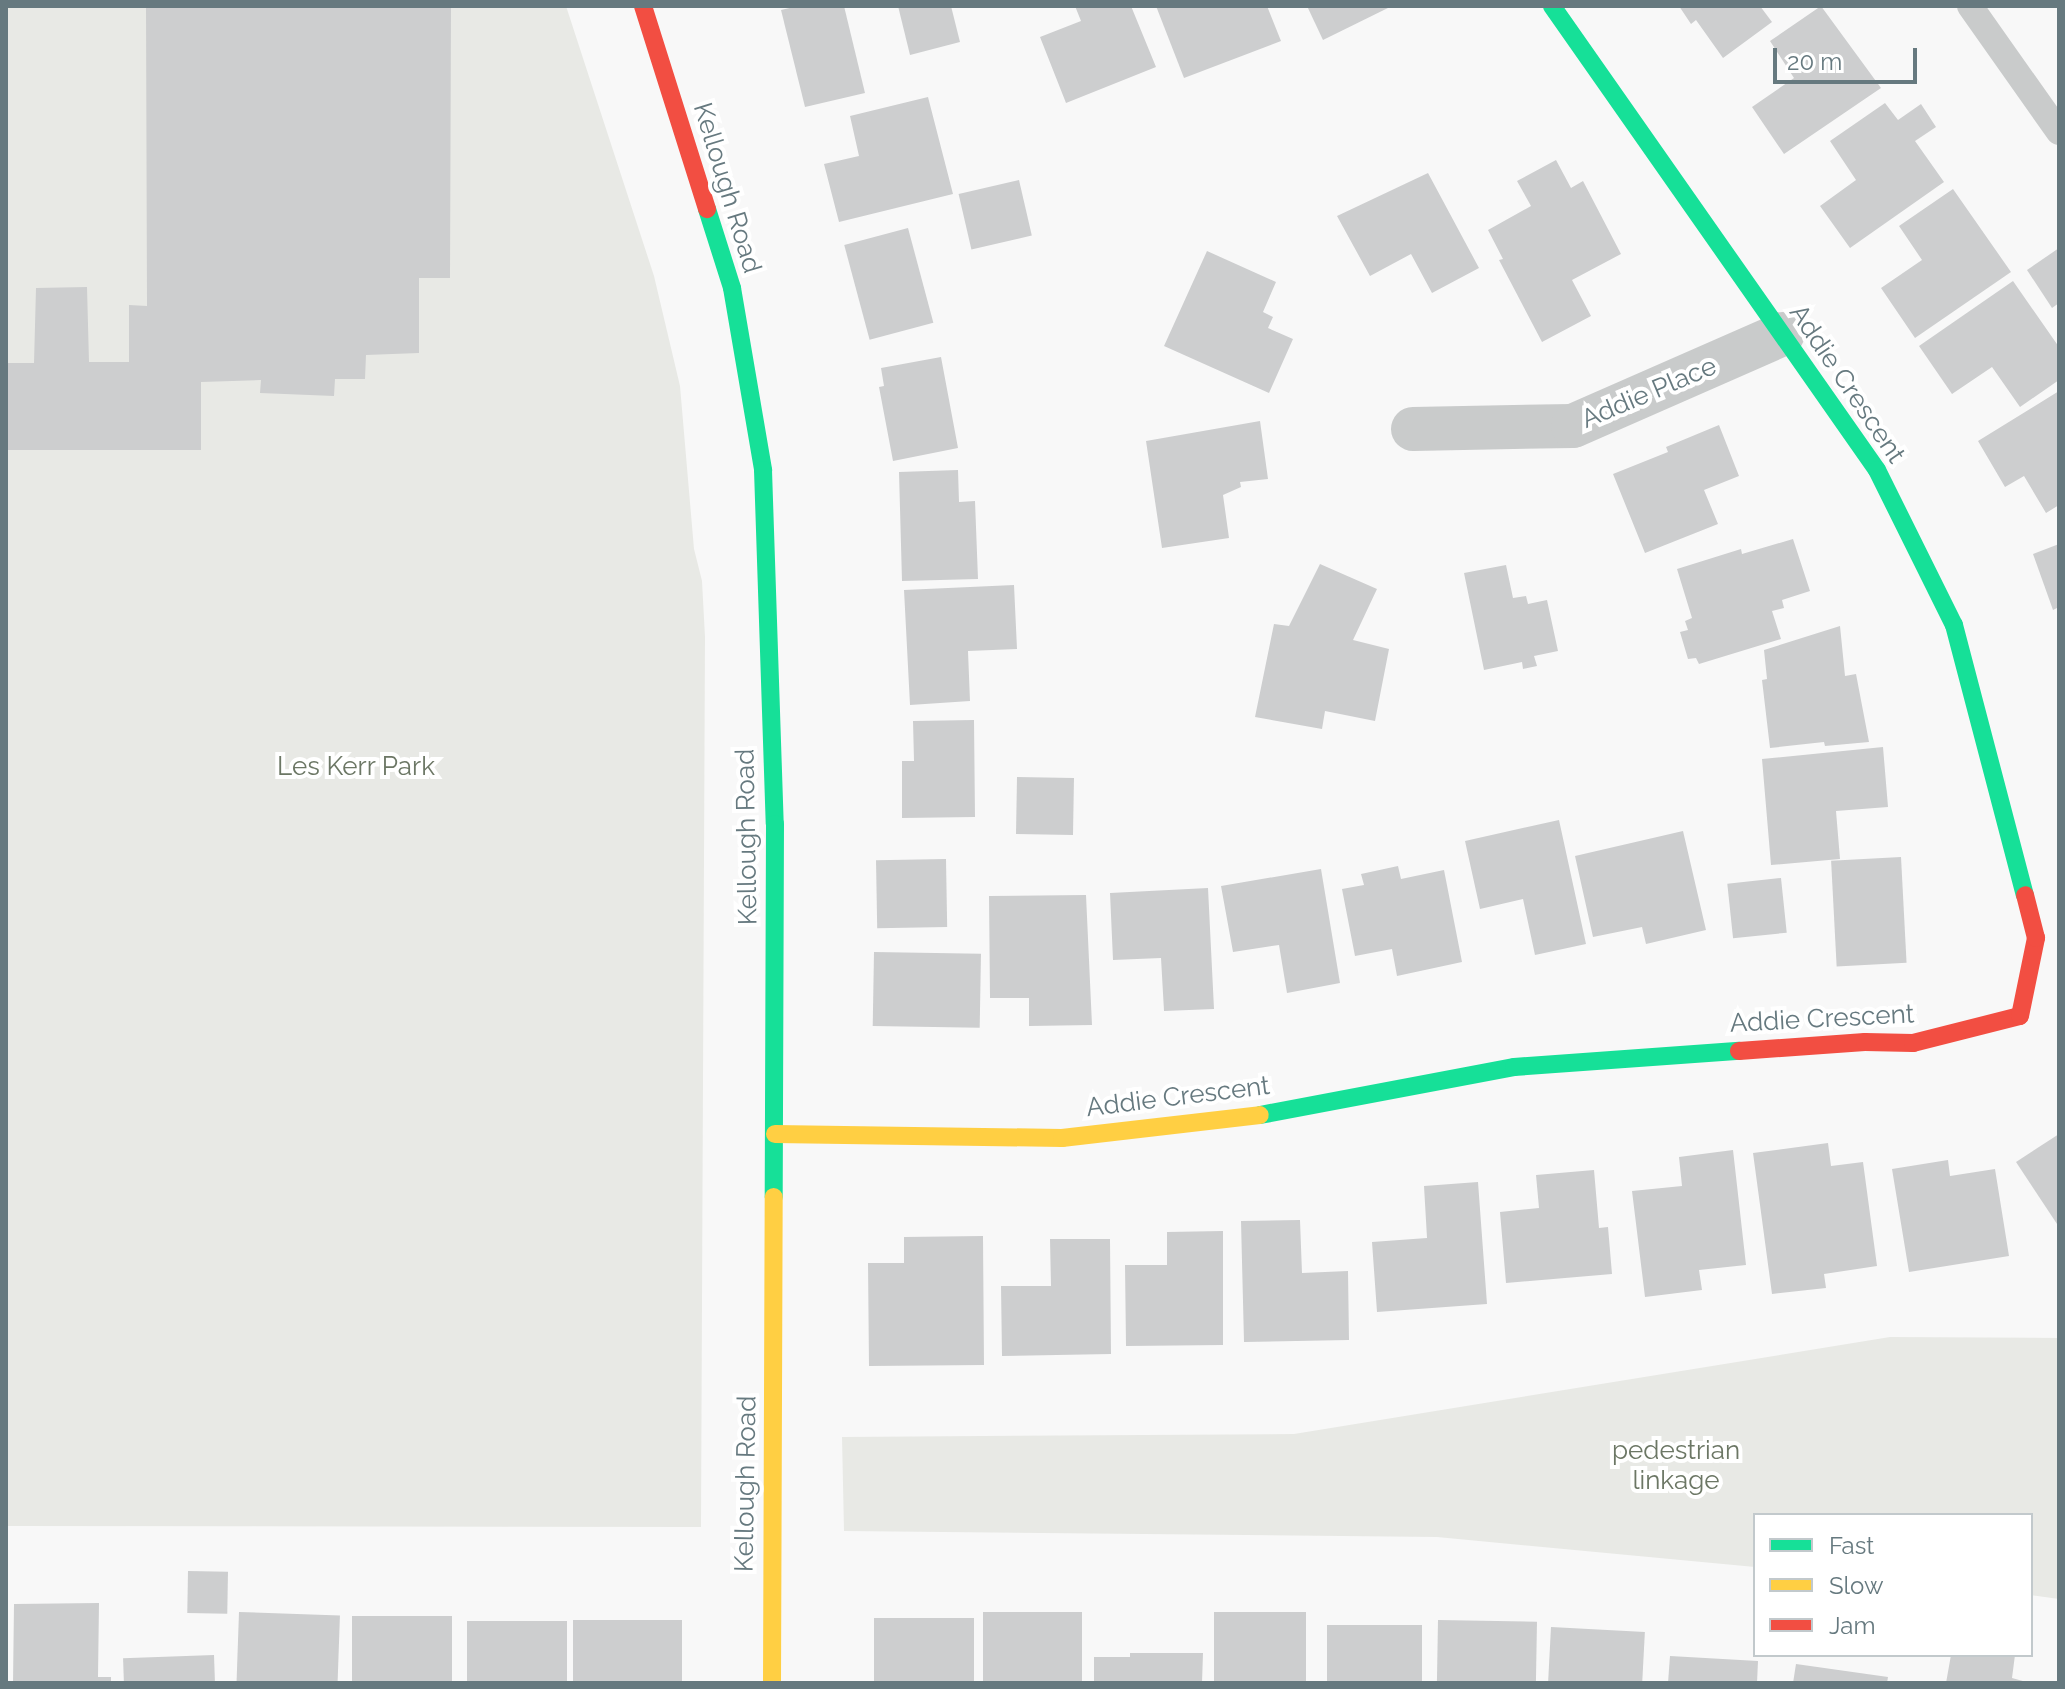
<!DOCTYPE html>
<style>
body{margin:0}
#map{position:relative;width:2065px;height:1689px;overflow:hidden;background:#f8f8f8;font-family:Raleway,sans-serif}
div>[style]{position:absolute}
[style*='--x']{left:calc(var(--x)*1px);top:calc(var(--y)*1px);width:calc(var(--w)*1px);rotate:calc(var(--a)*1deg)}
.green>*{inset:0;background:#e8e9e5}
.building>*{inset:0;background:#cdcecf;transform-origin:0 0}
.lane>*{height:26px;margin:-13px;padding:0 13px;transform-origin:13px;border-radius:13px;background:#c9cbcb}
.street>*{height:44px;margin:-22px;padding:0 22px;transform-origin:22px;border-radius:22px;background:#c9cbcb}
.fast>*{height:18px;margin:-9px;padding:0 9px;transform-origin:9px;border-radius:9px;background:#16e098}
.slow>*{height:18px;margin:-9px;padding:0 9px;transform-origin:9px;border-radius:9px;background:#ffcf43}
.jam>*{height:18px;margin:-9px;padding:0 9px;transform-origin:9px;border-radius:9px;background:#f24e42}
span{translate:-50% -50%;white-space:nowrap;text-align:center;line-height:1.15;-webkit-text-stroke:8px #fff;paint-order:stroke}
.street-label{font-size:26px;color:#66797f}
.park-label{font-size:26px;color:#6c7765}
.frame{position:absolute;inset:0;border:8px solid #66797f;pointer-events:none}
.legend{position:absolute;left:1753px;top:1513px;width:280px;height:144px;box-sizing:border-box;background:#fff;border:2px solid #c2c9cc;margin:0;padding:10px 14px;list-style:none;font-size:24px;color:#66797f}
.legend li{display:flex;align-items:center;gap:16px;height:40px}
.legend b{width:40px;border:2px solid #c2c9cc}
.scale{position:absolute;left:1773px;top:48px;width:144px;height:36px;box-sizing:border-box;border:4px solid #66797f;border-top:0;padding-left:10px;font-size:24px;line-height:28px;white-space:nowrap;color:#66797f;-webkit-text-stroke:6px #fff;paint-order:stroke}
</style>
<div id="map">
<div class="green">
<i style="clip-path:polygon(6px 6px,566px 6px,654px 276px,680px 386px,694px 549px,702px 581px,705px 637px,701px 1527px,6px 1526px)"></i>
<i style="clip-path:polygon(1890px 1337px,2059px 1338px,2059px 1599px,2031px 1595px,2031px 1515px,1755px 1515px,1755px 1567px,1437px 1537px,844px 1531px,842px 1437px,1294px 1434px)"></i>
</div>
<div class="building">
<i style="clip-path:polygon(146px 6px,451px 6px,450px 278px,419px 278px,419px 353px,366px 355px,365px 379px,335px 379px,334px 396px,260px 393px,261px 380px,201px 382px,201px 450px,6px 450px,6px 363px,34px 363px,36px 288px,87px 287px,89px 362px,129px 362px,129px 305px,147px 306px)"></i>
<i style="clip-path:polygon(798px 6px,844px 6px,865px 93px,805px 107px,781px 10px)"></i>
<i style="clip-path:polygon(898px 6px,951px 6px,960px 42px,910px 55px)"></i>
<i style="clip-path:polygon(1075px 6px,1131px 6px,1156px 67px,1066px 103px,1040px 37px,1081px 21px)"></i>
<i style="clip-path:polygon(1156px 6px,1267px 6px,1281px 41px,1184px 78px)"></i>
<i style="clip-path:polygon(1307px 6px,1392px 6px,1323px 40px)"></i>
<i style="clip-path:polygon(1679px 6px,1760px 6px,1772px 22px,1723px 58px,1696px 20px,1691px 24px)"></i>
<i style="clip-path:polygon(1821px 6px,1881px 88px,1784px 154px,1752px 107px,1794px 78px,1770px 41px)"></i>
<i style="clip-path:polygon(928px 97px,953px 194px,839px 222px,824px 164px,859px 156px,850px 116px)"></i>
<i style="clip-path:polygon(1885px 103px,1898px 120px,1921px 104px,1936px 127px,1915px 141px,1944px 182px,1850px 248px,1820px 206px,1856px 180px,1830px 141px)"></i>
<i style="clip-path:polygon(1556px 160px,1571px 188px,1583px 181px,1621px 254px,1572px 280px,1591px 316px,1542px 342px,1499px 260px,1503px 259px,1488px 230px,1531px 206px,1517px 181px)"></i>
<i style="clip-path:polygon(1428px 173px,1479px 268px,1432px 293px,1411px 254px,1370px 276px,1337px 216px)"></i>
<i style="left:1019px;top:180px;width:57px;height:62px;rotate:77deg"></i>
<i style="clip-path:polygon(1953px 189px,2011px 272px,1915px 338px,1881px 288px,1922px 260px,1899px 226px)"></i>
<i style="left:908px;top:228px;width:98px;height:66px;rotate:75deg"></i>
<i style="clip-path:polygon(2059px 248px,2059px 303px,2052px 308px,2027px 270px)"></i>
<i style="clip-path:polygon(1207px 251px,1276px 282px,1263px 312px,1273px 317px,1268px 328px,1293px 339px,1269px 393px,1164px 346px)"></i>
<i style="clip-path:polygon(2013px 281px,2059px 347px,2059px 380px,2020px 407px,1992px 367px,1952px 394px,1919px 346px)"></i>
<i style="clip-path:polygon(941px 357px,958px 448px,893px 461px,879px 387px,884px 386px,881px 368px)"></i>
<i style="clip-path:polygon(2059px 391px,2059px 505px,2046px 513px,2024px 476px,2005px 487px,1978px 441px)"></i>
<i style="clip-path:polygon(1260px 421px,1268px 479px,1240px 482px,1241px 487px,1223px 495px,1229px 538px,1162px 548px,1146px 441px)"></i>
<i style="clip-path:polygon(1719px 425px,1739px 476px,1704px 490px,1718px 524px,1645px 553px,1613px 474px,1668px 452px,1666px 447px)"></i>
<i style="clip-path:polygon(958px 470px,959px 502px,975px 501px,978px 579px,902px 581px,899px 472px)"></i>
<i style="clip-path:polygon(1793px 539px,1810px 591px,1782px 600px,1784px 608px,1772px 611px,1781px 639px,1699px 664px,1696px 658px,1688px 659px,1680px 632px,1688px 630px,1685px 621px,1692px 618px,1677px 569px,1741px 549px,1742px 554px)"></i>
<i style="clip-path:polygon(2059px 544px,2059px 607px,2053px 610px,2033px 554px)"></i>
<i style="clip-path:polygon(1320px 564px,1377px 589px,1353px 640px,1389px 649px,1375px 721px,1325px 711px,1322px 729px,1255px 717px,1274px 624px,1289px 626px)"></i>
<i style="clip-path:polygon(1506px 565px,1513px 598px,1526px 596px,1528px 604px,1547px 600px,1558px 651px,1534px 656px,1537px 666px,1523px 669px,1522px 662px,1484px 670px,1464px 573px)"></i>
<i style="clip-path:polygon(1014px 585px,1017px 649px,968px 651px,970px 701px,910px 705px,904px 590px)"></i>
<i style="clip-path:polygon(1840px 626px,1845px 676px,1856px 674px,1869px 742px,1825px 746px,1824px 742px,1770px 748px,1762px 680px,1767px 679px,1764px 650px)"></i>
<i style="clip-path:polygon(974px 720px,975px 817px,902px 818px,902px 761px,914px 761px,913px 721px)"></i>
<i style="clip-path:polygon(1883px 747px,1888px 807px,1836px 811px,1840px 859px,1771px 865px,1762px 759px)"></i>
<i style="left:1017px;top:777px;width:57px;height:57px;rotate:1deg"></i>
<i style="clip-path:polygon(1559px 820px,1586px 944px,1535px 955px,1523px 899px,1480px 909px,1465px 841px)"></i>
<i style="clip-path:polygon(1683px 831px,1706px 930px,1646px 944px,1642px 927px,1593px 937px,1575px 856px)"></i>
<i style="left:1901px;top:857px;width:106px;height:70px;rotate:87deg"></i>
<i style="left:946px;top:859px;width:68px;height:70px;rotate:89deg"></i>
<i style="clip-path:polygon(1398px 866px,1401px 879px,1444px 870px,1462px 962px,1397px 976px,1392px 949px,1355px 956px,1342px 889px,1364px 885px,1361px 874px)"></i>
<i style="clip-path:polygon(1321px 869px,1340px 983px,1287px 993px,1279px 945px,1233px 952px,1221px 886px)"></i>
<i style="left:1781px;top:878px;width:55px;height:54px;rotate:84deg"></i>
<i style="clip-path:polygon(1208px 888px,1214px 1009px,1164px 1011px,1161px 958px,1113px 960px,1110px 893px)"></i>
<i style="clip-path:polygon(1086px 895px,1092px 1025px,1029px 1026px,1029px 998px,990px 998px,989px 896px)"></i>
<i style="left:874px;top:952px;width:107px;height:74px;rotate:1deg"></i>
<i style="clip-path:polygon(2059px 1134px,2059px 1227px,2016px 1162px)"></i>
<i style="clip-path:polygon(1828px 1143px,1831px 1166px,1863px 1162px,1877px 1266px,1824px 1274px,1826px 1288px,1772px 1294px,1753px 1153px)"></i>
<i style="clip-path:polygon(1733px 1150px,1746px 1265px,1699px 1270px,1702px 1290px,1645px 1297px,1632px 1191px,1682px 1186px,1679px 1157px)"></i>
<i style="clip-path:polygon(1948px 1160px,1950px 1176px,1995px 1169px,2009px 1256px,1909px 1272px,1892px 1169px)"></i>
<i style="clip-path:polygon(1594px 1170px,1599px 1228px,1608px 1227px,1612px 1274px,1506px 1283px,1500px 1212px,1539px 1208px,1536px 1175px)"></i>
<i style="clip-path:polygon(1478px 1182px,1487px 1304px,1377px 1312px,1372px 1242px,1427px 1238px,1424px 1186px)"></i>
<i style="clip-path:polygon(1300px 1220px,1302px 1273px,1348px 1271px,1349px 1340px,1244px 1342px,1241px 1221px)"></i>
<i style="clip-path:polygon(1223px 1231px,1223px 1345px,1126px 1346px,1125px 1265px,1167px 1265px,1167px 1232px)"></i>
<i style="clip-path:polygon(983px 1236px,984px 1365px,869px 1366px,868px 1263px,904px 1263px,904px 1237px)"></i>
<i style="clip-path:polygon(1050px 1239px,1110px 1239px,1111px 1354px,1002px 1356px,1001px 1286px,1051px 1286px)"></i>
<i style="left:188px;top:1571px;width:40px;height:42px;rotate:1deg"></i>
<i style="clip-path:polygon(99px 1603px,98px 1677px,111px 1677px,111px 1683px,13px 1683px,14px 1604px)"></i>
<i style="left:239px;top:1612px;width:101px;height:71px;rotate:2deg"></i>
<i style="left:983px;top:1612px;width:99px;height:71px"></i>
<i style="left:1214px;top:1612px;width:92px;height:71px"></i>
<i style="left:452px;top:1616px;width:67px;height:100px;rotate:90deg"></i>
<i style="left:874px;top:1618px;width:100px;height:65px"></i>
<i style="left:573px;top:1620px;width:109px;height:63px"></i>
<i style="left:1438px;top:1620px;width:99px;height:63px;rotate:1deg"></i>
<i style="left:467px;top:1621px;width:100px;height:62px"></i>
<i style="left:1327px;top:1625px;width:95px;height:58px"></i>
<i style="left:1551px;top:1627px;width:94px;height:56px;rotate:3deg"></i>
<i style="clip-path:polygon(1130px 1653px,1203px 1653px,1202px 1683px,1094px 1683px,1094px 1657px,1130px 1657px)"></i>
<i style="left:214px;top:1655px;width:28px;height:91px;rotate:88deg"></i>
<i style="clip-path:polygon(1951px 1655px,2015px 1655px,2012px 1678px,2030px 1683px,1946px 1683px)"></i>
<i style="clip-path:polygon(1670px 1656px,1758px 1661px,1757px 1683px,1668px 1683px)"></i>
<i style="clip-path:polygon(1796px 1664px,1888px 1677px,1887px 1683px,1793px 1683px)"></i>
</div>
<div class="lane">
<i style="--x:1970;--y:6;--w:154;--a:54.8"></i>
</div>
<div class="street">
<i style="--x:1413;--y:429;--w:160;--a:-1.1"></i>
<i style="--x:1573;--y:426;--w:229;--a:-23.7"></i>
</div>
<div class="fast">
<i style="--x:1552;--y:6;--w:566;--a:54.99"></i>
<i style="--x:1877;--y:470;--w:173;--a:63.6"></i>
<i style="--x:1954;--y:625;--w:279;--a:75.3"></i>
<i style="--x:707;--y:209;--w:83;--a:72.4"></i>
<i style="--x:732;--y:288;--w:185;--a:80.3"></i>
<i style="--x:763;--y:470;--w:354;--a:88.1"></i>
<i style="--x:775;--y:824;--w:373;--a:90.2"></i>
<i style="--x:1260;--y:1115;--w:258;--a:-10.7"></i>
<i style="--x:1514;--y:1067;--w:226;--a:-4.1"></i>
</div>
<div class="slow">
<i style="--x:775;--y:1134;--w:287;--a:0.8"></i>
<i style="--x:1062;--y:1138;--w:199;--a:-6.6"></i>
<i style="--x:772;--y:1683;--w:486;--a:-89.8"></i>
</div>
<div class="jam">
<i style="--x:643;--y:6;--w:213;--a:72.5"></i>
<i style="--x:1739;--y:1051;--w:126;--a:-4.1"></i>
<i style="--x:1865;--y:1042;--w:48;--a:1.2"></i>
<i style="--x:1913;--y:1043;--w:110;--a:-14.2"></i>
<i style="--x:2020;--y:1016;--w:80;--a:-78.4"></i>
<i style="--x:2036;--y:938;--w:44;--a:-104.3"></i>
</div>
<div class="street-label">
<span style="left:727px;top:188px;rotate:73deg">Kellough Road</span>
<span style="left:1847px;top:384px;rotate:56deg">Addie Crescent</span>
<span style="left:1649px;top:393px;rotate:-23deg">Addie Place</span>
<span style="left:747px;top:837px;rotate:-91deg">Kellough Road</span>
<span style="left:1822px;top:1019px;rotate:-3deg">Addie Crescent</span>
<span style="left:1178px;top:1097px;rotate:-7deg">Addie Crescent</span>
<span style="left:746px;top:1484px;rotate:-89deg">Kellough Road</span>
</div>
<div class="park-label">
<span style="left:356px;top:767px">Les Kerr Park</span>
<span style="left:1676px;top:1466px">pedestrian<br>linkage</span>
</div>
<div class="frame"></div>
<ul class="legend">
<li><b style="height:10px;background:#16e098"></b>Fast</li>
<li><b style="height:10px;background:#ffcf43"></b>Slow</li>
<li><b style="height:10px;background:#f24e42"></b>Jam</li>
</ul>
<div class="scale">20 m</div>
</div>
